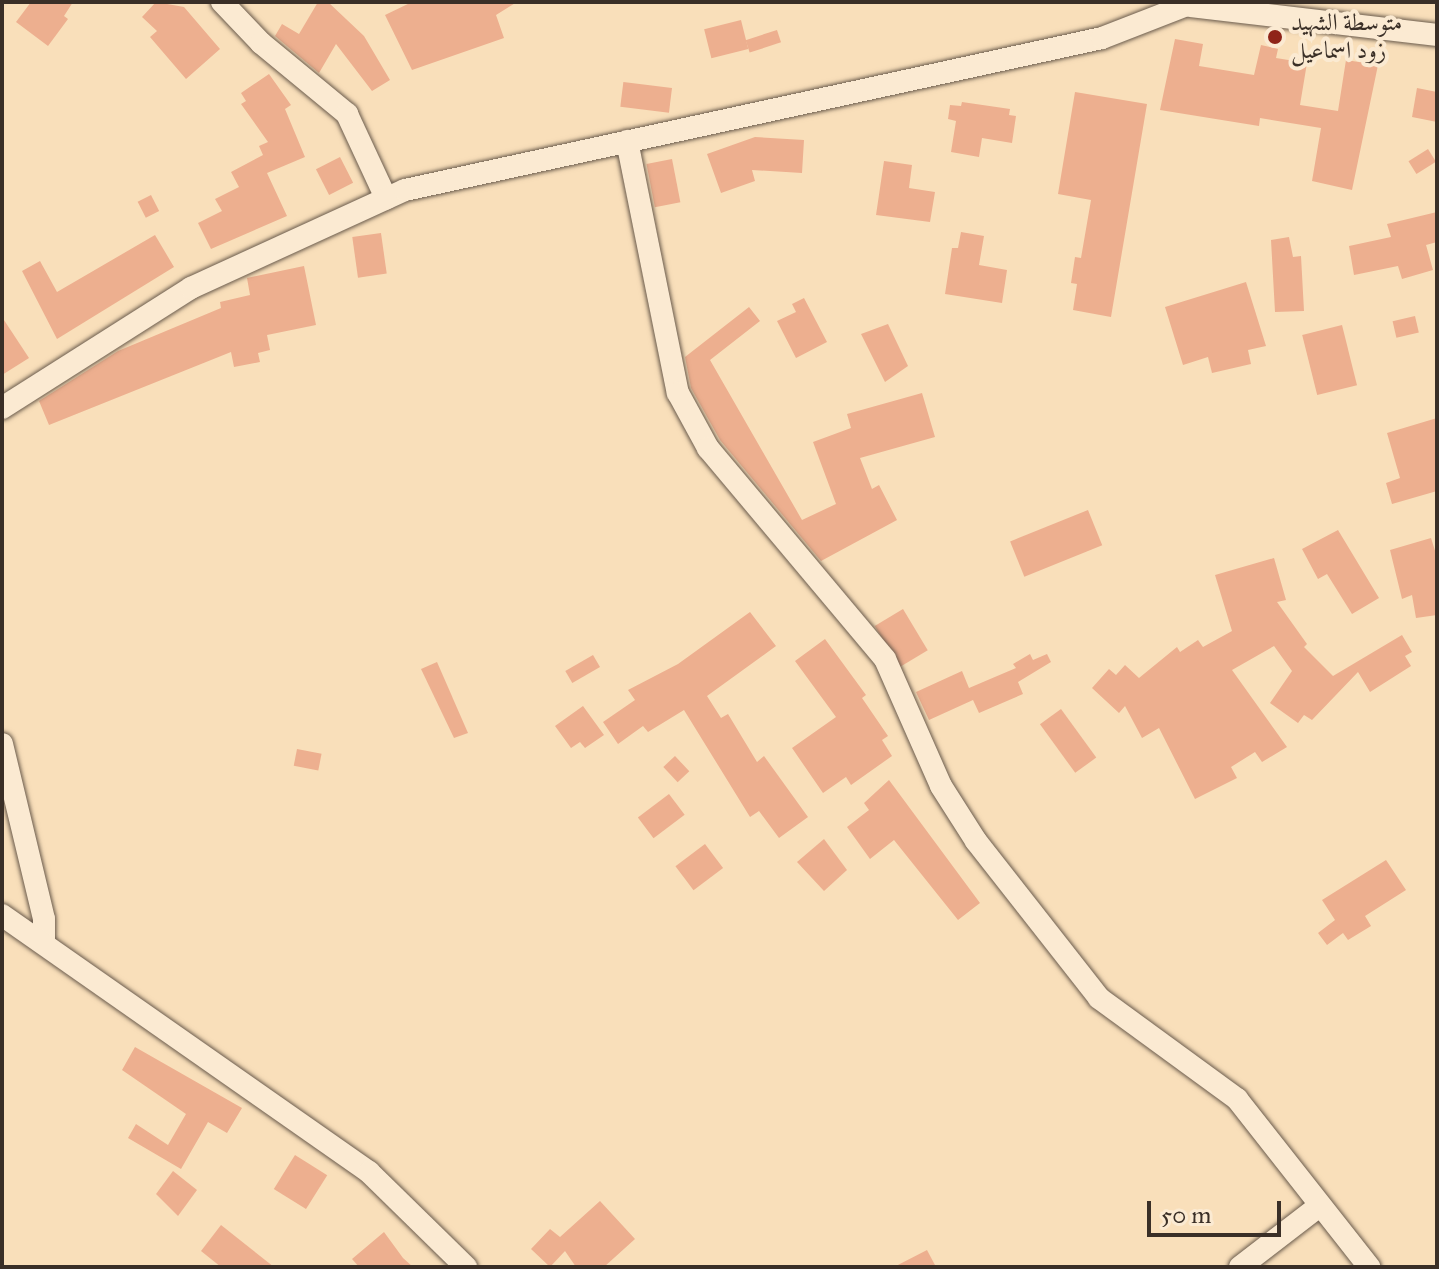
<!DOCTYPE html>
<meta charset="utf-8">
<style>
body{margin:0}
#map{position:relative;width:1439px;height:1269px;overflow:hidden;background:#f9dfba;font-family:"IM FELL Great Primer",Amiri,serif}
div>[style]{position:absolute}
[style*='--x']{left:calc(var(--x)*1px);top:calc(var(--y)*1px);width:calc(var(--w)*1px);rotate:calc(var(--a)*1deg)}
.building>*{inset:0;background:#edaf8f;transform-origin:0 0}
.roads{filter:drop-shadow(0 0 2px #6a5b4c) drop-shadow(0 0 2px #6a5b4c)}
.minor>*{height:22px;margin:-11px;padding:0 11px;transform-origin:11px;border-radius:11px;background:#fbead2}
.dots>*{width:22px;height:22px;translate:-50% -50%;box-sizing:border-box;border:4px solid #fbead2;border-radius:50%}
span{translate:-50% -50%;white-space:nowrap;text-align:center;line-height:1.15;-webkit-text-stroke:8px #fbead2;paint-order:stroke}
.poi-label{font-size:24px;color:#3a2f27}
.left{translate:0 -50%;text-align:left}
.frame{position:absolute;inset:0;border:4px solid #3a2f27;pointer-events:none}
.scale{position:absolute;left:1147px;top:1201px;width:134px;height:36px;box-sizing:border-box;border:4px solid #3a2f27;border-top:0;padding-left:10px;font-size:24px;line-height:28px;white-space:nowrap;color:#3a2f27;-webkit-text-stroke:6px #fbead2;paint-order:stroke}
</style>
<div id="map">
<div class="building">
<i style="clip-path:polygon(31px 2px,73px 2px,64px 16px,68px 19px,48px 46px,16px 22px)"></i>
<i style="clip-path:polygon(156px 2px,184px 7px,220px 49px,186px 79px,150px 37px,157px 31px,142px 17px)"></i>
<i style="clip-path:polygon(318px 2px,328px 2px,364px 36px,390px 80px,372px 91px,336px 44px,319px 73px,275px 36px,282px 24px,299px 34px)"></i>
<i style="clip-path:polygon(412px 2px,517px 2px,496px 15px,504px 38px,412px 70px,385px 15px)"></i>
<i style="left:741px;top:20px;width:30px;height:38px;rotate:76deg"></i>
<i style="left:777px;top:30px;width:13px;height:33px;rotate:72deg"></i>
<i style="clip-path:polygon(1175px 39px,1203px 44px,1199px 66px,1254px 75px,1261px 45px,1278px 49px,1276px 58px,1307px 63px,1300px 105px,1338px 111px,1346px 60px,1378px 65px,1352px 190px,1312px 181px,1321px 128px,1260px 118px,1259px 126px,1160px 110px)"></i>
<i style="clip-path:polygon(269px 74px,291px 105px,285px 109px,305px 157px,267px 173px,287px 216px,211px 249px,198px 223px,222px 211px,215px 199px,239px 187px,231px 172px,263px 155px,259px 146px,268px 142px,241px 104px,246px 101px,241px 93px)"></i>
<i style="left:672px;top:88px;width:25px;height:49px;rotate:97deg"></i>
<i style="clip-path:polygon(1417px 88px,1437px 92px,1437px 122px,1412px 117px)"></i>
<i style="clip-path:polygon(1075px 92px,1147px 104px,1111px 317px,1073px 310px,1077px 284px,1071px 283px,1075px 257px,1081px 258px,1091px 200px,1058px 194px)"></i>
<i style="clip-path:polygon(962px 102px,1010px 109px,1009px 115px,1016px 116px,1012px 143px,982px 138px,979px 157px,951px 152px,956px 121px,948px 119px,950px 105px,961px 106px)"></i>
<i style="clip-path:polygon(755px 137px,804px 140px,802px 173px,752px 170px,755px 181px,721px 193px,707px 154px)"></i>
<i style="left:1428px;top:149px;width:15px;height:23px;rotate:58deg"></i>
<i style="left:340px;top:157px;width:29px;height:27px;rotate:63deg"></i>
<i style="left:672px;top:159px;width:44px;height:26px;rotate:79deg"></i>
<i style="clip-path:polygon(884px 161px,912px 165px,909px 188px,935px 192px,930px 222px,876px 215px)"></i>
<i style="left:151px;top:195px;width:18px;height:15px;rotate:63deg"></i>
<i style="clip-path:polygon(1437px 212px,1437px 242px,1426px 245px,1433px 270px,1402px 279px,1398px 266px,1354px 275px,1349px 246px,1391px 237px,1387px 224px)"></i>
<i style="clip-path:polygon(961px 232px,984px 236px,979px 265px,1007px 270px,1002px 303px,945px 294px,952px 248px,958px 248px)"></i>
<i style="left:381px;top:233px;width:41px;height:29px;rotate:82deg"></i>
<i style="clip-path:polygon(155px 235px,174px 267px,57px 339px,22px 271px,40px 261px,57px 292px)"></i>
<i style="clip-path:polygon(1289px 237px,1293px 257px,1301px 256px,1304px 311px,1275px 312px,1271px 240px)"></i>
<i style="clip-path:polygon(304px 266px,316px 325px,267px 335px,270px 350px,258px 353px,260px 362px,234px 367px,231px 352px,49px 425px,39px 401px,118px 351px,221px 308px,220px 302px,250px 295px,247px 278px)"></i>
<i style="clip-path:polygon(1246px 282px,1266px 346px,1248px 350px,1251px 364px,1212px 373px,1208px 357px,1183px 365px,1165px 307px)"></i>
<i style="clip-path:polygon(804px 298px,827px 342px,796px 358px,777px 321px,796px 312px,792px 304px)"></i>
<i style="clip-path:polygon(749px 307px,760px 321px,710px 360px,802px 520px,836px 504px,813px 442px,851px 428px,847px 414px,922px 393px,935px 437px,860px 458px,872px 489px,879px 485px,897px 520px,821px 561px,720px 440px,691px 388px,685px 357px)"></i>
<i style="left:1415px;top:316px;width:17px;height:23px;rotate:77deg"></i>
<i style="clip-path:polygon(2px 317px,29px 358px,2px 375px)"></i>
<i style="clip-path:polygon(888px 324px,908px 366px,885px 382px,861px 334px)"></i>
<i style="left:1342px;top:325px;width:62px;height:41px;rotate:76deg"></i>
<i style="clip-path:polygon(1437px 418px,1437px 491px,1392px 504px,1386px 483px,1400px 478px,1387px 433px)"></i>
<i style="left:1088px;top:510px;width:38px;height:84px;rotate:68deg"></i>
<i style="clip-path:polygon(1338px 530px,1379px 598px,1352px 614px,1327px 574px,1318px 579px,1302px 549px)"></i>
<i style="clip-path:polygon(1431px 538px,1437px 557px,1437px 615px,1416px 618px,1412px 595px,1402px 599px,1390px 550px)"></i>
<i style="clip-path:polygon(1274px 558px,1286px 600px,1277px 602px,1307px 644px,1304px 647px,1333px 676px,1402px 635px,1412px 652px,1405px 656px,1411px 666px,1370px 692px,1358px 672px,1312px 720px,1304px 715px,1298px 723px,1270px 703px,1292px 671px,1274px 646px,1232px 670px,1287px 747px,1262px 762px,1255px 752px,1231px 767px,1237px 778px,1195px 799px,1159px 728px,1142px 738px,1125px 706px,1119px 713px,1092px 688px,1109px 669px,1116px 675px,1125px 665px,1139px 678px,1177px 647px,1180px 652px,1198px 640px,1203px 647px,1232px 631px,1215px 575px)"></i>
<i style="left:903px;top:609px;width:48px;height:33px;rotate:59deg"></i>
<i style="clip-path:polygon(750px 612px,776px 646px,707px 696px,721px 718px,728px 714px,757px 762px,764px 756px,808px 817px,779px 838px,759px 811px,750px 817px,684px 710px,648px 732px,643px 726px,618px 744px,603px 722px,635px 700px,628px 690px,678px 664px)"></i>
<i style="clip-path:polygon(825px 639px,866px 695px,862px 698px,888px 736px,882px 740px,892px 756px,851px 785px,846px 777px,823px 793px,792px 748px,836px 717px,795px 661px)"></i>
<i style="clip-path:polygon(1030px 654px,1033px 660px,1047px 654px,1051px 662px,1018px 682px,1023px 694px,979px 713px,973px 700px,929px 720px,916px 692px,962px 671px,969px 688px,1016px 668px,1013px 664px)"></i>
<i style="left:593px;top:655px;width:14px;height:32px;rotate:60deg"></i>
<i style="clip-path:polygon(437px 662px,468px 733px,454px 738px,421px 669px)"></i>
<i style="clip-path:polygon(583px 706px,604px 735px,585px 748px,580px 742px,571px 748px,555px 726px)"></i>
<i style="left:1061px;top:709px;width:60px;height:26px;rotate:54deg"></i>
<i style="left:297px;top:749px;width:25px;height:17px;rotate:11deg"></i>
<i style="left:675px;top:756px;width:21px;height:16px;rotate:47deg"></i>
<i style="clip-path:polygon(889px 780px,980px 903px,958px 920px,894px 840px,870px 859px,847px 827px,869px 810px,864px 803px)"></i>
<i style="left:669px;top:794px;width:26px;height:39px;rotate:53deg"></i>
<i style="clip-path:polygon(824px 839px,847px 870px,824px 891px,797px 862px)"></i>
<i style="left:705px;top:844px;width:30px;height:37px;rotate:53deg"></i>
<i style="clip-path:polygon(1386px 860px,1406px 890px,1365px 916px,1371px 926px,1348px 940px,1343px 933px,1327px 945px,1318px 933px,1335px 920px,1322px 900px)"></i>
<i style="clip-path:polygon(135px 1047px,242px 1108px,227px 1133px,208px 1122px,181px 1169px,128px 1138px,136px 1124px,168px 1145px,186px 1114px,122px 1070px)"></i>
<i style="left:295px;top:1155px;width:38px;height:40px;rotate:32deg"></i>
<i style="clip-path:polygon(173px 1171px,197px 1190px,178px 1216px,156px 1194px)"></i>
<i style="clip-path:polygon(600px 1201px,635px 1239px,604px 1267px,576px 1267px,565px 1251px,550px 1267px,531px 1249px,550px 1229px,560px 1237px)"></i>
<i style="clip-path:polygon(221px 1225px,274px 1267px,221px 1267px,201px 1251px)"></i>
<i style="clip-path:polygon(384px 1232px,403px 1258px,413px 1267px,359px 1267px,352px 1259px)"></i>
<i style="clip-path:polygon(927px 1250px,936px 1267px,894px 1267px)"></i>
</div>
<div class="roads">
<div class="minor">
<i style="--x:222;--y:2;--w:57;--a:46.4"></i>
<i style="--x:261;--y:43;--w:112;--a:39.5"></i>
<i style="--x:347;--y:114;--w:93;--a:65.1"></i>
<i style="--x:1191;--y:6;--w:248;--a:6.7"></i>
<i style="--x:627;--y:141;--w:257;--a:78.6"></i>
<i style="--x:678;--y:393;--w:63;--a:61.4"></i>
<i style="--x:708;--y:448;--w:275;--a:50"></i>
<i style="--x:885;--y:659;--w:139;--a:66.2"></i>
<i style="--x:941;--y:786;--w:65;--a:57.5"></i>
<i style="--x:976;--y:841;--w:199;--a:51.9"></i>
<i style="--x:1099;--y:998;--w:171;--a:36.2"></i>
<i style="--x:1237;--y:1099;--w:214;--a:51.8"></i>
<i style="--x:2;--y:408;--w:224;--a:-32.4"></i>
<i style="--x:191;--y:288;--w:235;--a:-24.6"></i>
<i style="--x:405;--y:190;--w:713;--a:-12.3"></i>
<i style="--x:1102;--y:38;--w:100;--a:-21.2"></i>
<i style="--x:2;--y:744;--w:180;--a:76.5"></i>
<i style="--x:44;--y:919;--w:24;--a:90"></i>
<i style="--x:2;--y:915;--w:448;--a:35"></i>
<i style="--x:369;--y:1172;--w:136;--a:44.4"></i>
<i style="--x:1240;--y:1267;--w:98;--a:-37.6"></i>
</div>
</div>
<div class="dots">
<i style="left:1275px;top:37px;background:#8f2418"></i>
</div>
<div class="poi-label">
<span class="left" style="left:1291px;top:37px">متوسطة الشهيد<br>زود اسماعيل</span>
</div>
<div class="frame"></div>
<div class="scale">50 m</div>
</div>
